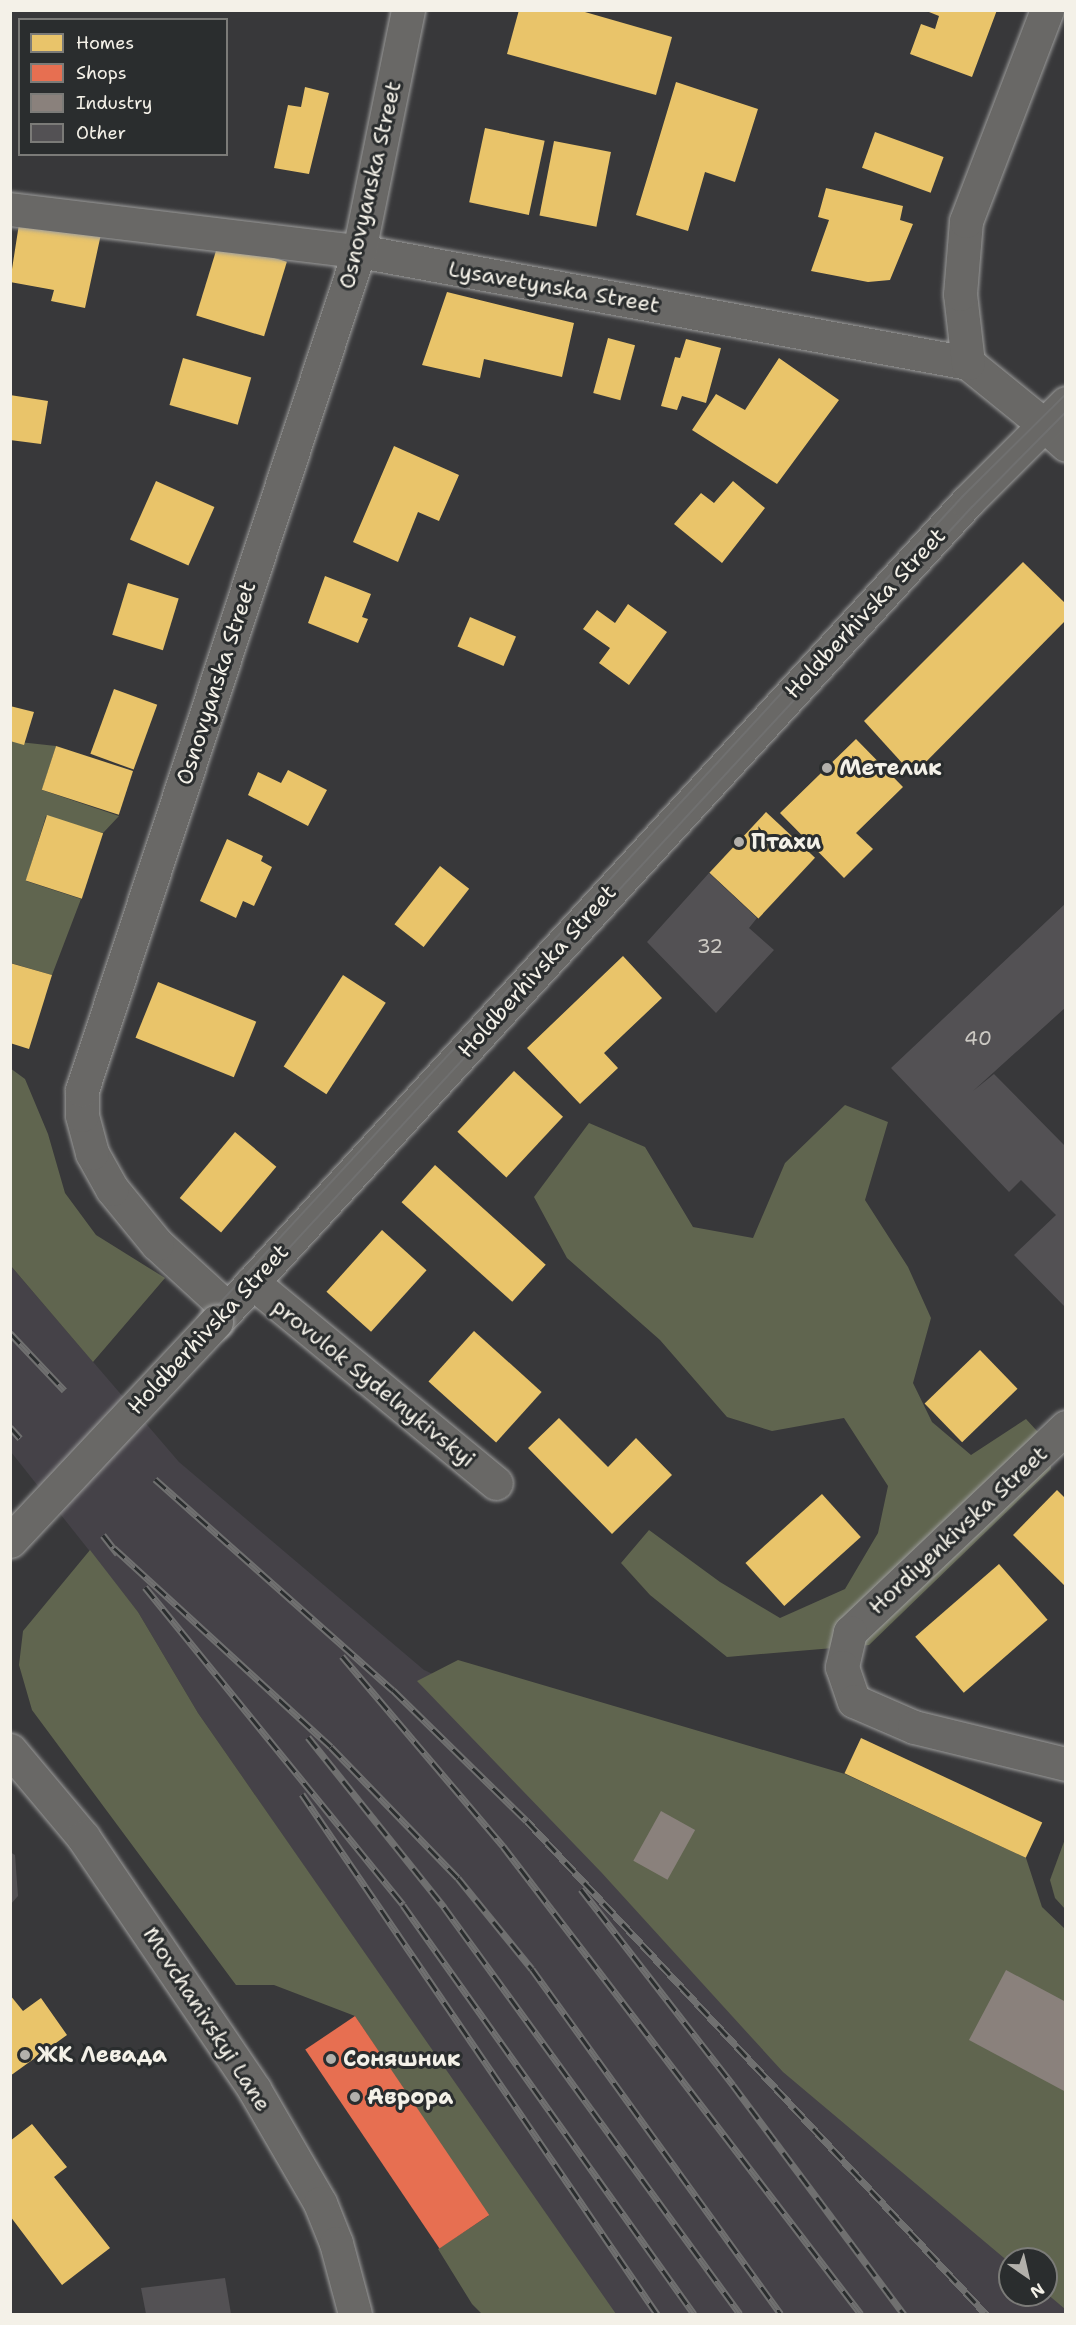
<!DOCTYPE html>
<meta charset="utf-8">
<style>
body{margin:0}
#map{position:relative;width:1076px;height:2325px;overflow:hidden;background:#38383a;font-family:"Shantell Sans",sans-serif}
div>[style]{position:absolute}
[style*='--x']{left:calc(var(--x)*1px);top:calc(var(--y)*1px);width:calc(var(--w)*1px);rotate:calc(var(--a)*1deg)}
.built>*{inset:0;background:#454248}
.green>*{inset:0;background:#60654f}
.homes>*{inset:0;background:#e9c46a;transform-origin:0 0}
.shops>*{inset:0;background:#e76f51;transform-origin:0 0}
.industry>*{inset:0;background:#8a817c;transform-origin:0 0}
.building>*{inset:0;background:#535154}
.roads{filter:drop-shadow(0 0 2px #9d9d9c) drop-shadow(0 0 2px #9d9d9c)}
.minor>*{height:33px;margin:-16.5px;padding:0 16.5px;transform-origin:16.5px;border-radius:16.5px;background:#696866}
.tertiary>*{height:33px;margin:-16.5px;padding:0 16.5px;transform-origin:16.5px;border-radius:16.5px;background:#696866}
.primary>*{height:33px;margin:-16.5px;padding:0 16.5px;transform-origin:16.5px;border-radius:16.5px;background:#696866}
.tram>*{height:1.5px;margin:-0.75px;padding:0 0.75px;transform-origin:0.75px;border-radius:0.75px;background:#707070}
.rail>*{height:7px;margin-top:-3.5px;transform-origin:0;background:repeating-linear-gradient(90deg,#2a2d2e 0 14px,#707070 0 28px);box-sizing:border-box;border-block:2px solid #707070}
.bridges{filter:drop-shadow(0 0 2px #9d9d9c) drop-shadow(0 0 2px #9d9d9c)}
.primary-bridge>*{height:33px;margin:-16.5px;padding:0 16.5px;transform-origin:16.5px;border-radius:16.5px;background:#696866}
.dots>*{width:16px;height:16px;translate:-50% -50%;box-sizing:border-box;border:3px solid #2a2d2e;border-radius:50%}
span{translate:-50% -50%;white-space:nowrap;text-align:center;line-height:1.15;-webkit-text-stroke:6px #2a2d2e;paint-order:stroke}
.number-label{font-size:20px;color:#ccc9c3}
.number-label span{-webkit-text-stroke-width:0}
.street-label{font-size:22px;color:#f4f1e8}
.poi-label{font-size:22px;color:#f4f1e8;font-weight:700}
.left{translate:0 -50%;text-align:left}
.frame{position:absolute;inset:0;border:12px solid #f4f1e8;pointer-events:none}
.legend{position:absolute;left:18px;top:18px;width:210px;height:138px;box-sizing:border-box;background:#2a2d2e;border:2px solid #7b7b78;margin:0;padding:8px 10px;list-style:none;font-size:18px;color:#f4f1e8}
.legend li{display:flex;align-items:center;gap:12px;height:30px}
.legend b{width:30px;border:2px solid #7b7b78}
.north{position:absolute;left:998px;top:2247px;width:60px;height:60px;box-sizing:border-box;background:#2a2d2e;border:2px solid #7b7b78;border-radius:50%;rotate:146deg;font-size:16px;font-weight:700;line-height:24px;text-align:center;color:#f4f1e8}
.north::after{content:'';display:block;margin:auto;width:21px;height:27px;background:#b2b0ab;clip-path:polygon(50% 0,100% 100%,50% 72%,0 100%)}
</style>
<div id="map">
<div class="built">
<i style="clip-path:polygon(evenodd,10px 1265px,179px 1462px,424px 1670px,1065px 1961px,1065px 2314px,615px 2314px,198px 1713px,138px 1612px,11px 1452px,10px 1265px,1010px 2259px,1046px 2259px,1046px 2295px,1010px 2295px,1010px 2259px)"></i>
</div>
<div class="green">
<i style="clip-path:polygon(10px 741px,56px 746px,42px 790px,119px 816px,103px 833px,46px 816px,26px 881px,81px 899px,52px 975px,11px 963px)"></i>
<i style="clip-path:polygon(10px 1068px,25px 1079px,48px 1134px,65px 1193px,96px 1235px,165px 1278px,93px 1362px,11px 1266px)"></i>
<i style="clip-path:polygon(845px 1105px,888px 1122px,865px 1200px,908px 1267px,931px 1318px,913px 1383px,932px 1422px,971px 1455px,1026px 1419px,1049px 1444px,1051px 1469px,869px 1645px,727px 1657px,650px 1595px,621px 1563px,649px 1530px,720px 1582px,780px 1618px,845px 1589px,878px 1533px,888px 1486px,844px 1418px,772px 1431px,727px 1417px,660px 1340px,567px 1258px,534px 1197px,589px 1123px,645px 1147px,693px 1227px,753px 1238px,785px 1163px)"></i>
<i style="clip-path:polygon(90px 1550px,138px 1612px,198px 1713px,616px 2314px,482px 2314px,472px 2304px,438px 2249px,488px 2216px,355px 2016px,274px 1985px,236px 1985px,32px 1710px,19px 1665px,23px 1631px)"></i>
<i style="clip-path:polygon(458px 1660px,845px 1774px,1026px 1858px,1042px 1907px,1065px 1929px,1065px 2309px,1046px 2293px,1046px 2259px,1010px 2259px,1010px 2263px,783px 2072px,601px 1872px,417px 1681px)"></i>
<i style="clip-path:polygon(1065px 1839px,1066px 1909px,1065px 1909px,1055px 1898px,1050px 1880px)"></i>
</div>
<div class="homes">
<i style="clip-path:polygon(519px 10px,578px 10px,672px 37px,656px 95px,507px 54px)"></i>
<i style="clip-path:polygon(924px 10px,997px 10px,972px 77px,910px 54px,921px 24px,935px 29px,939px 16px)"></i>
<i style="clip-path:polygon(676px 82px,758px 109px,735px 182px,705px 172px,688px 231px,636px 215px)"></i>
<i style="clip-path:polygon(305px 87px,329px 93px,309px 174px,274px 168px,288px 105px,301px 107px)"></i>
<i style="left:485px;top:128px;width:61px;height:76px;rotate:12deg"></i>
<i style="left:875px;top:132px;width:73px;height:38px;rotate:20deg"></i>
<i style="left:554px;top:141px;width:58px;height:76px;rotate:11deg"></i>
<i style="clip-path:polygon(826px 188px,903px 206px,900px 220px,913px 224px,890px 280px,868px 282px,811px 271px,829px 220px,818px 217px)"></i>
<i style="clip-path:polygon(19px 224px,101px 234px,85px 308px,51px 301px,54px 290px,10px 282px)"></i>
<i style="left:219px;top:241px;width:71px;height:78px;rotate:17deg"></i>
<i style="clip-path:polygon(447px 292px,574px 323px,562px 377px,484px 359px,480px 378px,422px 365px)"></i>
<i style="left:608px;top:338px;width:28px;height:57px;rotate:15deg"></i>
<i style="clip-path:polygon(686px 339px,721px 348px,706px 403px,682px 396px,677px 410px,661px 406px,675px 357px,680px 358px)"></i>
<i style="left:183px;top:358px;width:71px;height:49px;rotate:16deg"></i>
<i style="clip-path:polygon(779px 358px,839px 400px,777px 484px,692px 430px,716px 394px,745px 410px)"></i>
<i style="clip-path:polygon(10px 395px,48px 401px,41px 444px,10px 440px)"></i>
<i style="clip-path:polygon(394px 446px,459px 475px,439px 521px,418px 512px,398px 562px,353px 542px)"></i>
<i style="left:156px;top:481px;width:64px;height:64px;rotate:24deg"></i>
<i style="clip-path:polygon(733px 481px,765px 508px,722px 563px,674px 524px,701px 493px,714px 503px)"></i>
<i style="clip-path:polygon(1023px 562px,1066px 604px,1066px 620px,913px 775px,864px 721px)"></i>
<i style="clip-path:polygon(325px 576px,371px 594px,362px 617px,368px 619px,358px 643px,308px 623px)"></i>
<i style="left:128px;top:583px;width:53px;height:54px;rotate:17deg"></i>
<i style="clip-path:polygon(628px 604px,667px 632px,629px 685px,599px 663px,610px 648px,583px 629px,597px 610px,615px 623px)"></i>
<i style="left:470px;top:617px;width:50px;height:32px;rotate:23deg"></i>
<i style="left:114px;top:689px;width:46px;height:69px;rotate:20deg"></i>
<i style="clip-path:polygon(10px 706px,34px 712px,24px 745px,10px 741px)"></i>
<i style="clip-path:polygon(856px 739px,903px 787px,856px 833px,873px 849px,844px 878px,780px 813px)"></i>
<i style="left:56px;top:746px;width:81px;height:46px;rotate:18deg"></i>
<i style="clip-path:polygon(288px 770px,327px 790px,308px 826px,248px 795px,258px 772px,281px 783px)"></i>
<i style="left:766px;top:812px;width:67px;height:83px;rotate:43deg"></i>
<i style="left:47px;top:815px;width:59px;height:69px;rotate:18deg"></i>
<i style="clip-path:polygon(227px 839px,263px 856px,261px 861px,272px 867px,254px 906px,243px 901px,236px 918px,200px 901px)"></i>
<i style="left:440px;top:866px;width:37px;height:74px;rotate:38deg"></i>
<i style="clip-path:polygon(623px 956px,662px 998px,604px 1053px,618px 1068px,580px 1104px,527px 1048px)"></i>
<i style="clip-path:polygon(10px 963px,52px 975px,29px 1049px,10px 1043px)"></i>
<i style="left:343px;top:975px;width:51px;height:109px;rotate:33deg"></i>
<i style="left:158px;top:982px;width:106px;height:60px;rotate:22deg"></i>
<i style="left:514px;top:1071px;width:67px;height:83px;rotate:43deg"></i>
<i style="left:235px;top:1132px;width:54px;height:86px;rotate:40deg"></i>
<i style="left:435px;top:1165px;width:149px;height:50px;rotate:42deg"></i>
<i style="left:382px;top:1230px;width:60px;height:83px;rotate:42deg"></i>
<i style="left:474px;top:1331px;width:91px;height:68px;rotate:42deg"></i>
<i style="left:980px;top:1350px;width:54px;height:77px;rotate:46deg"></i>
<i style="clip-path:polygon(559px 1418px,608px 1467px,636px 1438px,672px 1475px,612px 1534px,528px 1448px)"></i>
<i style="clip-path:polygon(1057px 1490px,1066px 1499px,1066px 1587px,1013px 1535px)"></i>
<i style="left:822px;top:1494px;width:58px;height:103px;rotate:48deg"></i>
<i style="left:999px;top:1564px;width:74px;height:111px;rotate:49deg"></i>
<i style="left:861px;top:1738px;width:200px;height:39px;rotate:25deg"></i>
<i style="clip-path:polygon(10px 1995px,23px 2011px,41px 1998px,67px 2035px,10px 2076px)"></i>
<i style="clip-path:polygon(32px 2124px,67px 2167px,54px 2177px,110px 2248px,62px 2285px,10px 2216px,10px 2141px)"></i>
</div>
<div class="shops">
<i style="left:355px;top:2016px;width:240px;height:60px;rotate:56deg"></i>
</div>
<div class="industry">
<i style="left:661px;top:1811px;width:39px;height:57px;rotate:29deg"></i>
<i style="clip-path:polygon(1006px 1970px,1066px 2002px,1066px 2092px,969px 2040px)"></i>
</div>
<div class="building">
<i style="clip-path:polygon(709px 873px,757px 918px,749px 928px,774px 950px,716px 1013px,647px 942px)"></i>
<i style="clip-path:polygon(1066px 903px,1066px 1007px,973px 1091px,994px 1074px,1066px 1147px,1066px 1308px,1014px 1255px,1056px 1215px,1021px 1180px,1009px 1192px,891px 1068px)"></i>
<i style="clip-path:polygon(10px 1852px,15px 1855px,18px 1896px,10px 1905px)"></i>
<i style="clip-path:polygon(225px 2278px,231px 2314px,146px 2314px,141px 2288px)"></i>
</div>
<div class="roads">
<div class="minor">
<i style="--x:10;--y:209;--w:352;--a:6.9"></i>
<i style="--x:359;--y:251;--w:619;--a:10.42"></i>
<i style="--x:1043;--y:424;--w:31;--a:42"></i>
<i style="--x:252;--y:1282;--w:316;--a:39.5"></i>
<i style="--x:1066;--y:1427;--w:298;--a:136.5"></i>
<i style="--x:850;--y:1632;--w:36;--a:103"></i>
<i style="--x:842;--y:1667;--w:36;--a:71"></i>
<i style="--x:854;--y:1701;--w:65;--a:23.4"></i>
<i style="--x:914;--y:1727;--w:156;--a:13.7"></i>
</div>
<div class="tertiary">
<i style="--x:1043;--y:424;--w:97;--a:-140.9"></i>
<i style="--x:968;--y:363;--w:69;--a:-96.6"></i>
<i style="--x:960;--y:294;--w:73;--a:-85.3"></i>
<i style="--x:966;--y:221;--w:226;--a:-69"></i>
<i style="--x:228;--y:1309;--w:96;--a:-137.5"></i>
<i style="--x:157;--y:1244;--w:71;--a:-129.3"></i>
<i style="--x:112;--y:1189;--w:41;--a:-119.1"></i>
<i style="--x:92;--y:1153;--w:39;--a:-105"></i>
<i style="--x:82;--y:1115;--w:25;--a:-90"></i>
<i style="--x:82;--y:1090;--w:884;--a:-71.73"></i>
<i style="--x:359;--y:251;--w:246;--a:-78.5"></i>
<i style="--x:10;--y:1750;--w:114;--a:50"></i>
<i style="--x:83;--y:1837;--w:305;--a:55.8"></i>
<i style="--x:254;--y:2089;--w:132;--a:59.9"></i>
<i style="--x:320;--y:2203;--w:43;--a:68.2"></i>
<i style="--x:336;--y:2243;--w:73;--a:75"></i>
</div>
<div class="primary">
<i style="--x:216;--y:1322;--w:1112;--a:-47.51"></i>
<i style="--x:967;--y:502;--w:140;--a:-45"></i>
</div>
</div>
<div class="tram">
<i style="--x:10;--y:1531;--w:1406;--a:-47.36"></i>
<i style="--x:962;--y:497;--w:146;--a:-44.7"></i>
<i style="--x:10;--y:1551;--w:1420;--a:-47.34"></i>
<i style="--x:972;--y:507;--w:134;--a:-45.3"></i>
</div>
<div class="rail">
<i style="--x:10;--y:1333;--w:79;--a:46.5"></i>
<i style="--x:10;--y:1427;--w:15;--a:48"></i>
<i style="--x:155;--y:1479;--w:318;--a:41.6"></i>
<i style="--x:393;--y:1690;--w:187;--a:44.4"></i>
<i style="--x:527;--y:1821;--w:674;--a:47.05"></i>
<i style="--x:103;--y:1535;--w:24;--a:52"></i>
<i style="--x:114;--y:1548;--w:294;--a:42.5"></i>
<i style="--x:331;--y:1747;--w:182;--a:45.9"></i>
<i style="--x:458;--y:1878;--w:117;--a:50.9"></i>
<i style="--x:532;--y:1969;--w:425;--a:54.2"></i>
<i style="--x:145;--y:1587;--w:409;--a:50.9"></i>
<i style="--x:403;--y:1905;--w:502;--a:54.57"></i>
<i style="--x:342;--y:1656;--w:249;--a:49.7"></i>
<i style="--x:503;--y:1846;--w:589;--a:52.59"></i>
<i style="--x:308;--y:1737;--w:218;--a:51.3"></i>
<i style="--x:444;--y:1907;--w:503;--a:53.97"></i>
<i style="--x:302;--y:1794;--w:630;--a:55.68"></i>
<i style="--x:581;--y:1889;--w:248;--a:52.2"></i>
<i style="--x:733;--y:2085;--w:286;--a:53.3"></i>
</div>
<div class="bridges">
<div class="primary-bridge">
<i style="--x:10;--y:1541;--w:301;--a:-46.8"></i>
</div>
</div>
<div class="dots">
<i style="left:827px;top:768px;background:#b2b0ab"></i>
<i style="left:739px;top:842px;background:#b2b0ab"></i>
<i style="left:25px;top:2055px;background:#b2b0ab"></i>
<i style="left:331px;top:2059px;background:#b2b0ab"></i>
<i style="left:355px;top:2097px;background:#b2b0ab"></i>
</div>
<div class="number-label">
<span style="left:710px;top:946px">32</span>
<span style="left:978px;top:1038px">40</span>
</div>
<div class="street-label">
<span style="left:370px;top:185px;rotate:-77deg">Osnovyanska Street</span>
<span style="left:554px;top:287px;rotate:10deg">Lysavetynska Street</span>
<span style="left:865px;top:613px;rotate:-47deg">Holdberhivska Street</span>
<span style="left:216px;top:683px;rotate:-72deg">Osnovyanska Street</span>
<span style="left:537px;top:971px;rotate:-48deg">Holdberhivska Street</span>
<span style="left:208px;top:1329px;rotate:-47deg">Holdberhivska Street</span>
<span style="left:374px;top:1383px;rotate:39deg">provulok Sydelnykivskyi</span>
<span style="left:958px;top:1530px;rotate:-43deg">Hordiyenkivska Street</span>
<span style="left:207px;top:2019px;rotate:57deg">Movchanivskyi Lane</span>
</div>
<div class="poi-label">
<span class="left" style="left:839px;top:768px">Метелик</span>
<span class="left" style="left:751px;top:842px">Птахи</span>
<span class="left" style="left:37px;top:2055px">ЖК Левада</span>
<span class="left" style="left:343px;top:2059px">Соняшник</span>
<span class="left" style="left:367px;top:2097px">Аврора</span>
</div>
<div class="frame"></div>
<ul class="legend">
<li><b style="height:16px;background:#e9c46a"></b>Homes</li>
<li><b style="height:16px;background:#e76f51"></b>Shops</li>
<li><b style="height:16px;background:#8a817c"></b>Industry</li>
<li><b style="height:16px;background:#535154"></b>Other</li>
</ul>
<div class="north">N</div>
</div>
